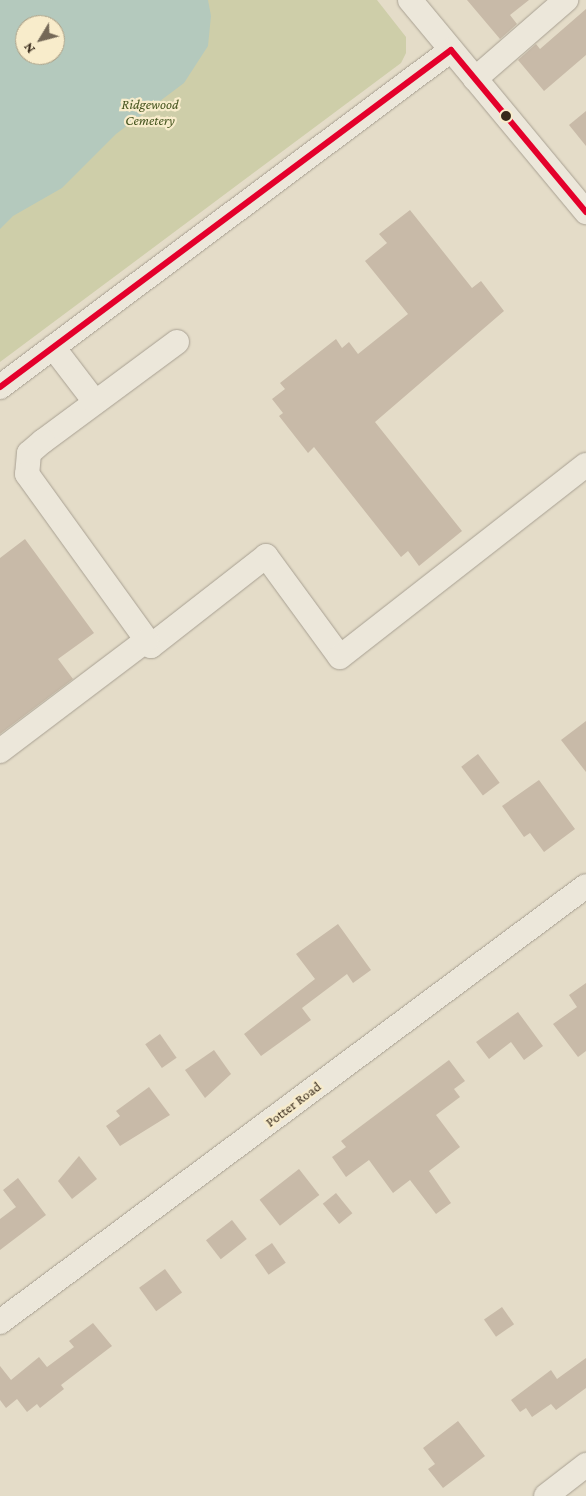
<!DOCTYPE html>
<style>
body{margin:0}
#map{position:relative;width:586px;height:1496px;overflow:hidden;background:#e4dcc8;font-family:"Crimson Pro",serif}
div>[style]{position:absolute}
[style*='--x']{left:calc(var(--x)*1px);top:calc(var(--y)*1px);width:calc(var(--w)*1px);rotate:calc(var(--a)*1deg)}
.cemetery>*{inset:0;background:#cecea9}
.water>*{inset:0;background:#b4c9bd}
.building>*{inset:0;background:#c8baa8;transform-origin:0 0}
.roads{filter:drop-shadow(0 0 1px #a8a092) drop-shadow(0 0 1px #a8a092)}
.minor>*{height:24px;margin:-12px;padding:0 12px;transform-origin:12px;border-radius:12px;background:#ece7da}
.bus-1>*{height:6px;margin:-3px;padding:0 3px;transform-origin:3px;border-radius:3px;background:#e4002b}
.dots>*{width:14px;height:14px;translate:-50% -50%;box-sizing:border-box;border:2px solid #f8eccb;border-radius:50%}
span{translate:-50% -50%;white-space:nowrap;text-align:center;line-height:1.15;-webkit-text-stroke:4.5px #f8eccb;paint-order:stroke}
.park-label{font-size:14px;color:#46551f;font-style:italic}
.street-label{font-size:14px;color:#37291a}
.north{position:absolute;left:15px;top:15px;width:50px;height:50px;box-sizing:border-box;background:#f8eccb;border:1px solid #ab9e84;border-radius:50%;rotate:233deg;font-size:14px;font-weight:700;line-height:20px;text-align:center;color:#37291a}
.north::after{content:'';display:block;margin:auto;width:18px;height:22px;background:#746857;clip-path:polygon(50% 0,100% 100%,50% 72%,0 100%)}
</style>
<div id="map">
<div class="cemetery">
<i style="clip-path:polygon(evenodd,0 0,377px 0,406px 37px,406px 53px,401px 63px,0 362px,0 0,25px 25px,55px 25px,55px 55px,25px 55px,25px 25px)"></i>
</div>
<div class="water">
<i style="clip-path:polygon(evenodd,0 0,208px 0,211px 16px,208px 46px,184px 83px,116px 134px,62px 188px,13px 216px,0 229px,0 0,25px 25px,55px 25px,55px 55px,25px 55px,25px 25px)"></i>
</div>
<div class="building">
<i style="clip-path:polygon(467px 0,529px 0,510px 15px,517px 24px,500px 39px)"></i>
<i style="clip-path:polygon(586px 9px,586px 55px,544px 91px,518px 60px,536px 44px,540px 49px)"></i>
<i style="clip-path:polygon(586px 111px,586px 146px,569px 125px)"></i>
<i style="clip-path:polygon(410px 210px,472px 288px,481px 281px,504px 311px,375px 422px,462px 531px,419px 566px,408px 551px,401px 557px,314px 447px,308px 453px,279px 416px,283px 413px,272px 399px,285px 389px,280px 383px,336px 339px,342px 348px,349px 342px,358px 354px,408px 314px,365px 261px,387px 243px,379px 234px)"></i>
<i style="clip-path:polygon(25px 539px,94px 633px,58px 659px,73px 679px,0 734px,0 558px)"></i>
<i style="clip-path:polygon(586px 721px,586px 772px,561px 740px)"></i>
<i style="left:478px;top:754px;width:36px;height:21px;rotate:53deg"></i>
<i style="clip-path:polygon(539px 780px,575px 829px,544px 852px,530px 833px,524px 837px,502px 806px)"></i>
<i style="clip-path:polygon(338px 924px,371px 970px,353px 983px,347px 974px,302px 1008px,311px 1020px,261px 1056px,244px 1034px,315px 979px,296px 954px)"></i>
<i style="clip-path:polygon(586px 983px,586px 1051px,578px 1057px,553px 1024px,577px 1007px,569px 995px)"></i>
<i style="clip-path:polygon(518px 1012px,543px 1046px,524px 1060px,511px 1042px,489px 1059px,476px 1042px)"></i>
<i style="left:160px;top:1034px;width:29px;height:18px;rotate:55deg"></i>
<i style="clip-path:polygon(214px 1050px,231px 1074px,205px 1098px,185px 1070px)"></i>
<i style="clip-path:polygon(449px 1060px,465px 1081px,454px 1089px,460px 1097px,436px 1115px,460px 1147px,429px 1171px,451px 1203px,436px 1214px,410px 1180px,393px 1193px,369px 1160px,346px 1177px,332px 1157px,346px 1147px,341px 1141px)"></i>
<i style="clip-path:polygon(149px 1087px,170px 1115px,120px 1146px,106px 1126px,120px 1116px,116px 1111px)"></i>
<i style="clip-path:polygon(79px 1156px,97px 1179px,72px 1199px,58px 1181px)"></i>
<i style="left:299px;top:1169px;width:33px;height:50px;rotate:52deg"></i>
<i style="clip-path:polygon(18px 1178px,46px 1215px,0 1250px,0 1219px,16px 1207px,3px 1190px)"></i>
<i style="left:336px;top:1193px;width:26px;height:17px;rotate:51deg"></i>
<i style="left:232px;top:1220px;width:24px;height:33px;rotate:52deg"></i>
<i style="left:272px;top:1243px;width:24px;height:21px;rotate:55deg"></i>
<i style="left:165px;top:1269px;width:29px;height:32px;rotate:54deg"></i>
<i style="left:502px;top:1307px;width:21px;height:22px;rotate:55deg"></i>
<i style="clip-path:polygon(93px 1323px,112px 1346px,61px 1385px,64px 1389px,40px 1408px,37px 1404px,27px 1412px,17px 1399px,6px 1408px,0 1400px,0 1366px,11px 1380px,39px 1357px,47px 1367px,74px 1347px,69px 1341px)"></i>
<i style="clip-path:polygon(586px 1358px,586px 1388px,556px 1410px,551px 1404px,532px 1417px,526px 1408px,520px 1412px,511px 1400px,551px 1370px,557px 1379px)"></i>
<i style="clip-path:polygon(458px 1421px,485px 1456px,443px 1488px,428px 1469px,435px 1464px,423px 1448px)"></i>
</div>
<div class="roads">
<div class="minor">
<i style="--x:410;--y:0;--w:276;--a:50.3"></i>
<i style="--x:475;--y:79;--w:121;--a:-41"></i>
<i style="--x:177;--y:342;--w:167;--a:143.5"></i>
<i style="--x:43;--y:441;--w:18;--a:139"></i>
<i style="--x:29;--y:453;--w:21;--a:95"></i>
<i style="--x:27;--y:474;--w:212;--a:54.2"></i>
<i style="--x:151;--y:646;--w:146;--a:-38"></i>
<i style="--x:266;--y:556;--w:125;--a:53.8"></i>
<i style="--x:340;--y:657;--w:312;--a:-38"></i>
<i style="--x:53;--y:347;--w:69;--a:52.6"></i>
<i style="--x:0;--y:387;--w:563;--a:-36.77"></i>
<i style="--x:0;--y:751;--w:184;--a:-37.1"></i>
<i style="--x:0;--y:1322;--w:730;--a:-36.65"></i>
<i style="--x:546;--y:1496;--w:51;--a:-37.8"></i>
</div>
</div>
<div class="bus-1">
<i style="--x:451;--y:50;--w:211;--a:50.2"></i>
<i style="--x:0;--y:387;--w:563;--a:-36.77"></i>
</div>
<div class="dots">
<i style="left:506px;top:116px;background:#37291a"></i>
</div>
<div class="park-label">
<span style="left:150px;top:112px">Ridgewood<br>Cemetery</span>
</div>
<div class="street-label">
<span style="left:293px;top:1104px;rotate:-37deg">Potter Road</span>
</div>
<div class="north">N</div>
</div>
